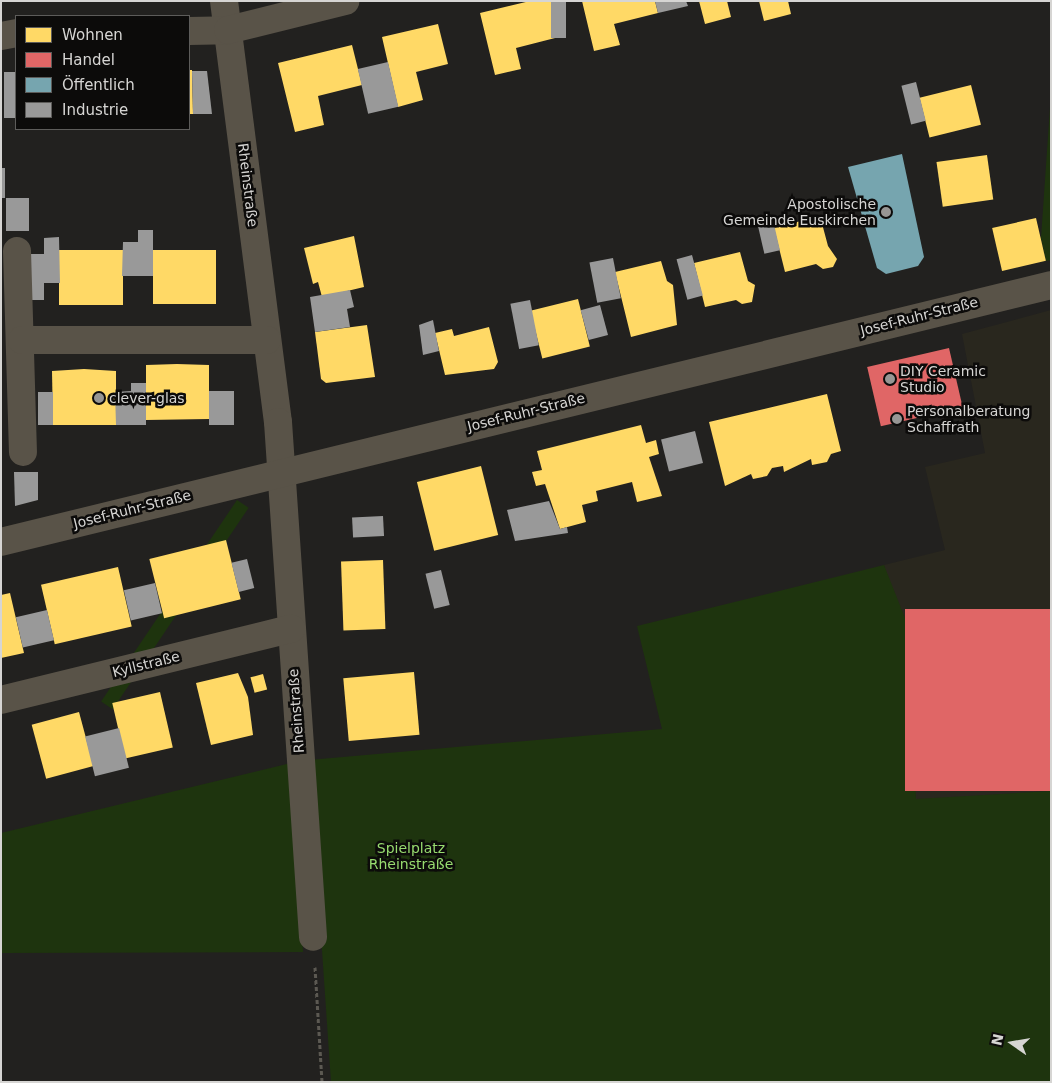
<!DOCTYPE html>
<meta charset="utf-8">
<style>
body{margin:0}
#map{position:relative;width:1052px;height:1083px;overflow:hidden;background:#22211f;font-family:"DejaVu Sans",sans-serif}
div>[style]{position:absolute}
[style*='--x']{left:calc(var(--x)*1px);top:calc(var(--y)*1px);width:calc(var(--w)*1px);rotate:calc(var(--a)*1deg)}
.built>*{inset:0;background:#29271e}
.green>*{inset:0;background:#1e340e;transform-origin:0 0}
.homes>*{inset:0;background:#ffd966;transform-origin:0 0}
.shops>*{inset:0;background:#e06666;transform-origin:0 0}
.public>*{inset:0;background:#76a5af}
.industry>*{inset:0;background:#999;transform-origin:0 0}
.path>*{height:3px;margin-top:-1.5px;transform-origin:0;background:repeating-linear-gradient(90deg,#5c5952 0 4px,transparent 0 6.5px)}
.street>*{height:28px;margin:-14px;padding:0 14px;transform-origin:14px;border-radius:14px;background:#595348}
.dots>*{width:14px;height:14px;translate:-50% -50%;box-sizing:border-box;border:2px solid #0c0b0a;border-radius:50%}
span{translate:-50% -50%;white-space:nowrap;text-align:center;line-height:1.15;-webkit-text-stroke:5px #0c0b0a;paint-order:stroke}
.street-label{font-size:14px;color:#d6d5d3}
.poi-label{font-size:14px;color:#d6d5d3}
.right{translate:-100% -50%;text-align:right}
.left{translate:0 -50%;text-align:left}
.park-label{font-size:14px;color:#97db6f}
.frame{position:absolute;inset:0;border:2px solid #d6d5d3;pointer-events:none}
.legend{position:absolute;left:15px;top:15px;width:175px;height:115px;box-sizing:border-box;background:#0c0b0a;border:1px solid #5d5c5a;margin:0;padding:6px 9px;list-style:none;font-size:15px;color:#d6d5d3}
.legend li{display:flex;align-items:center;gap:10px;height:25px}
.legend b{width:25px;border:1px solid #5d5c5a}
.north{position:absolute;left:987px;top:1018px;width:50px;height:50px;-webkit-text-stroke:4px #0c0b0a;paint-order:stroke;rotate:283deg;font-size:14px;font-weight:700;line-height:20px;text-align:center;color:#d6d5d3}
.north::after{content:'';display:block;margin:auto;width:18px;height:22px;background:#d6d5d3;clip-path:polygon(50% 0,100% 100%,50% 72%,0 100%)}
</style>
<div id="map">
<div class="built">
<i style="clip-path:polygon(1051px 310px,1051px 791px,916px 800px,884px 565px,945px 550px,925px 467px,985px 453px,962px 334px)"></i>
</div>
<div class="green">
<i style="clip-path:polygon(1051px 93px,1051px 260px,1046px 261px,1041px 238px)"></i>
<i style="left:237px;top:500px;width:14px;height:243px;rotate:34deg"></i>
<i style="clip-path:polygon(884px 565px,905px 618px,916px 799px,1051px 791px,1051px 1082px,331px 1082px,309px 760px,662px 729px,637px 626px)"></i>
<i style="clip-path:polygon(291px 763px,303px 952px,1px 953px,1px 833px)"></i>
</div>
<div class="homes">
<i style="clip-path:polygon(530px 1px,551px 1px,559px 37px,516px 48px,521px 69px,495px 75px,480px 13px)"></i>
<i style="clip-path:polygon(582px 1px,655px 1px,658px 13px,614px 24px,620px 45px,594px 51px)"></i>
<i style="clip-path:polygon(699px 1px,727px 1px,731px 17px,705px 24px)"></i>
<i style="clip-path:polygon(759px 1px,788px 1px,791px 14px,764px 21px)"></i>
<i style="clip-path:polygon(438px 24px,448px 64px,416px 72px,423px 100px,398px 107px,382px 37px)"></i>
<i style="clip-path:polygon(352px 45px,362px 85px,318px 96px,324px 125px,295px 132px,278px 63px)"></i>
<i style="clip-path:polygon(189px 70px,192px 70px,193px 114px,189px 114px)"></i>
<i style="left:971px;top:85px;width:41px;height:53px;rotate:76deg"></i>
<i style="left:987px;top:155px;width:45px;height:51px;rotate:82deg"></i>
<i style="clip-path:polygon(820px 216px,828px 246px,837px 259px,833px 267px,823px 269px,816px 264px,785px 272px,774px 228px)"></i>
<i style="left:1036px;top:218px;width:44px;height:45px;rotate:77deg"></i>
<i style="clip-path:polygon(354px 236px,364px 287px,322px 297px,318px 282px,313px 284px,304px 248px)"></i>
<i style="left:59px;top:250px;width:64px;height:55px"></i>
<i style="left:153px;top:250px;width:63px;height:54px"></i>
<i style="clip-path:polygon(740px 252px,748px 281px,755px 285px,752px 302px,742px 304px,736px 300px,705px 307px,694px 263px)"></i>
<i style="clip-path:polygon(661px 261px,667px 281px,673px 285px,677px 325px,631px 337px,615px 272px)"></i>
<i style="left:578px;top:299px;width:49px;height:49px;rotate:76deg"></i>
<i style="clip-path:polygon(367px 325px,375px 377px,326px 383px,321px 379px,315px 332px)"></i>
<i style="clip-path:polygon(489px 327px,498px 362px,494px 369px,445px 375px,435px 333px,452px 329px,454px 336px)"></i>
<i style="clip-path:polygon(177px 364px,209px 365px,209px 419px,146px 420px,146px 365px)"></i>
<i style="clip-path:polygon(84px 369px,116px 371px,116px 425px,53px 425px,52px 371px)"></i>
<i style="clip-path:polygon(827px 394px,841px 451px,831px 454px,827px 462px,812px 465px,811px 459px,784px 472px,783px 466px,772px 468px,767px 476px,753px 479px,751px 474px,725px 486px,709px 422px)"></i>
<i style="clip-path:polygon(641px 425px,646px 443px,656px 440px,659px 454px,649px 457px,662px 496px,637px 502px,632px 482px,596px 491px,598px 501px,582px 505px,586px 522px,560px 529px,545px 484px,536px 486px,532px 472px,542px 470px,537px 451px)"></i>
<i style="left:481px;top:466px;width:71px;height:66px;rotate:76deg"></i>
<i style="left:226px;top:540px;width:61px;height:79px;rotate:76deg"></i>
<i style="left:383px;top:560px;width:69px;height:42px;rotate:88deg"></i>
<i style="left:118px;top:567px;width:61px;height:79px;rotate:77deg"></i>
<i style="clip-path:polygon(10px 593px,24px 653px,1px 658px,1px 595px)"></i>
<i style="left:414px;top:672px;width:63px;height:71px;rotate:85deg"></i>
<i style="clip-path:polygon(238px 673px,248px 697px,253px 735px,211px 745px,196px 683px)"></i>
<i style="left:263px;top:674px;width:16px;height:13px;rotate:75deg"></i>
<i style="left:160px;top:692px;width:57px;height:49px;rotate:77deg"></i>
<i style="left:79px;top:712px;width:56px;height:49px;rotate:75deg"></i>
</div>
<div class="shops">
<i style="left:949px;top:348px;width:61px;height:84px;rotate:77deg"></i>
<i style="left:1051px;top:609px;width:182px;height:146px;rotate:90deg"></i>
</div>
<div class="public">
<i style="clip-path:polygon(902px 154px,924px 257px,918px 266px,886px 274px,877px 268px,848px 167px)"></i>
</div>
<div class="industry">
<i style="left:551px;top:1px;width:15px;height:37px"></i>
<i style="clip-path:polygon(655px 1px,686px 1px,688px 6px,658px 13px)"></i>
<i style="left:388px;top:62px;width:46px;height:31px;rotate:77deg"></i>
<i style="clip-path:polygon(192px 71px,207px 71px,212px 114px,193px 114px)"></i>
<i style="left:4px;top:72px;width:12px;height:46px"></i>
<i style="left:916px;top:82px;width:40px;height:15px;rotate:76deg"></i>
<i style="left:1px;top:168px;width:4px;height:30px"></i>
<i style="left:6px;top:198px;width:23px;height:33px"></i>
<i style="left:773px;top:220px;width:31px;height:16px;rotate:77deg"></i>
<i style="clip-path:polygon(138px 230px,153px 230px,153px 276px,122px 276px,123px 242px,138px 242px)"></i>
<i style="clip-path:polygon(59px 237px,60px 283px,44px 283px,44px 300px,30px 300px,29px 254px,44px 254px,44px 238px)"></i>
<i style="left:692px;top:255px;width:42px;height:16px;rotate:75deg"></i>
<i style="left:613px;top:258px;width:41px;height:24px;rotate:79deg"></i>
<i style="clip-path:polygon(350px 290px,354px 307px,347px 309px,350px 327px,315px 332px,310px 297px)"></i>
<i style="left:530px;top:300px;width:46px;height:20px;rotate:79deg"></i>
<i style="left:600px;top:305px;width:31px;height:20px;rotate:75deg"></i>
<i style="clip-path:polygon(433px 320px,439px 351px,423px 355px,419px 325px)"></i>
<i style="clip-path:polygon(131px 383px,146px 383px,146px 425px,116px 425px,115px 392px,131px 391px)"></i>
<i style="left:209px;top:391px;width:25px;height:34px"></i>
<i style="left:38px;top:392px;width:15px;height:33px"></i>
<i style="left:695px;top:431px;width:33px;height:35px;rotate:76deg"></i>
<i style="clip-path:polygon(14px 472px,38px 472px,38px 500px,15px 506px)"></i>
<i style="clip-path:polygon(549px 501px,560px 529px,567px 527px,568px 533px,515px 541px,507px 510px)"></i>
<i style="left:383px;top:516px;width:20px;height:31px;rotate:87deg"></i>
<i style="left:247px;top:559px;width:30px;height:16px;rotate:76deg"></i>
<i style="left:441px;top:570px;width:36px;height:16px;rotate:76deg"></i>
<i style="left:155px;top:583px;width:31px;height:32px;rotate:77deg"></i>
<i style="left:47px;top:610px;width:31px;height:32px;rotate:77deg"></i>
<i style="left:119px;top:728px;width:41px;height:35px;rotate:76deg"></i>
</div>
<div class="path">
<i style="--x:315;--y:967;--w:115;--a:86.5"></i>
</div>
<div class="street">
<i style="--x:224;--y:1;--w:424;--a:82.7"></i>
<i style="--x:278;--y:422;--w:516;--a:86.11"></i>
<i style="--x:189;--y:31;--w:39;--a:-1"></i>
<i style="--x:228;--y:30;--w:121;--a:-13.9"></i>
<i style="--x:1;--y:36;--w:15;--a:-11"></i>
<i style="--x:17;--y:251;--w:201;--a:88.3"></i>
<i style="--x:22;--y:340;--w:245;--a:0"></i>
<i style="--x:1;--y:542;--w:1081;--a:-13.75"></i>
<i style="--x:1;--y:700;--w:299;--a:-13.8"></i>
</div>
<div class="dots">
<i style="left:886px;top:212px;background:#979694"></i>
<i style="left:890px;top:379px;background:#979694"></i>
<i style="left:99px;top:398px;background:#979694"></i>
<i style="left:897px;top:419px;background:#979694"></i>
</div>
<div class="street-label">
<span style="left:248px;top:185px;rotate:83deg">Rheinstraße</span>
<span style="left:919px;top:316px;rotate:-14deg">Josef-Ruhr-Straße</span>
<span style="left:526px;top:412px;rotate:-14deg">Josef-Ruhr-Straße</span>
<span style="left:132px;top:509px;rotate:-14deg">Josef-Ruhr-Straße</span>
<span style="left:146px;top:664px;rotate:-14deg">Kyllstraße</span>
<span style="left:296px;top:711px;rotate:-94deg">Rheinstraße</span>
</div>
<div class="poi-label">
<span class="right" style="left:876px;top:212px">Apostolische<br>Gemeinde Euskirchen</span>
<span class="left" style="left:900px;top:379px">DIY Ceramic<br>Studio</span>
<span class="left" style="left:109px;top:398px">clever-glas</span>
<span class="left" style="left:907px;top:419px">Personalberatung<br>Schaffrath</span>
</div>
<div class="park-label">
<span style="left:411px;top:856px">Spielplatz<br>Rheinstraße</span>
</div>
<div class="frame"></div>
<ul class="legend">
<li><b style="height:14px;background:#ffd966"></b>Wohnen</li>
<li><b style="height:14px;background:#e06666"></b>Handel</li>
<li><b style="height:14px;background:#76a5af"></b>Öffentlich</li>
<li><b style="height:14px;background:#999"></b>Industrie</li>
</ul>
<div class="north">N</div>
</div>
